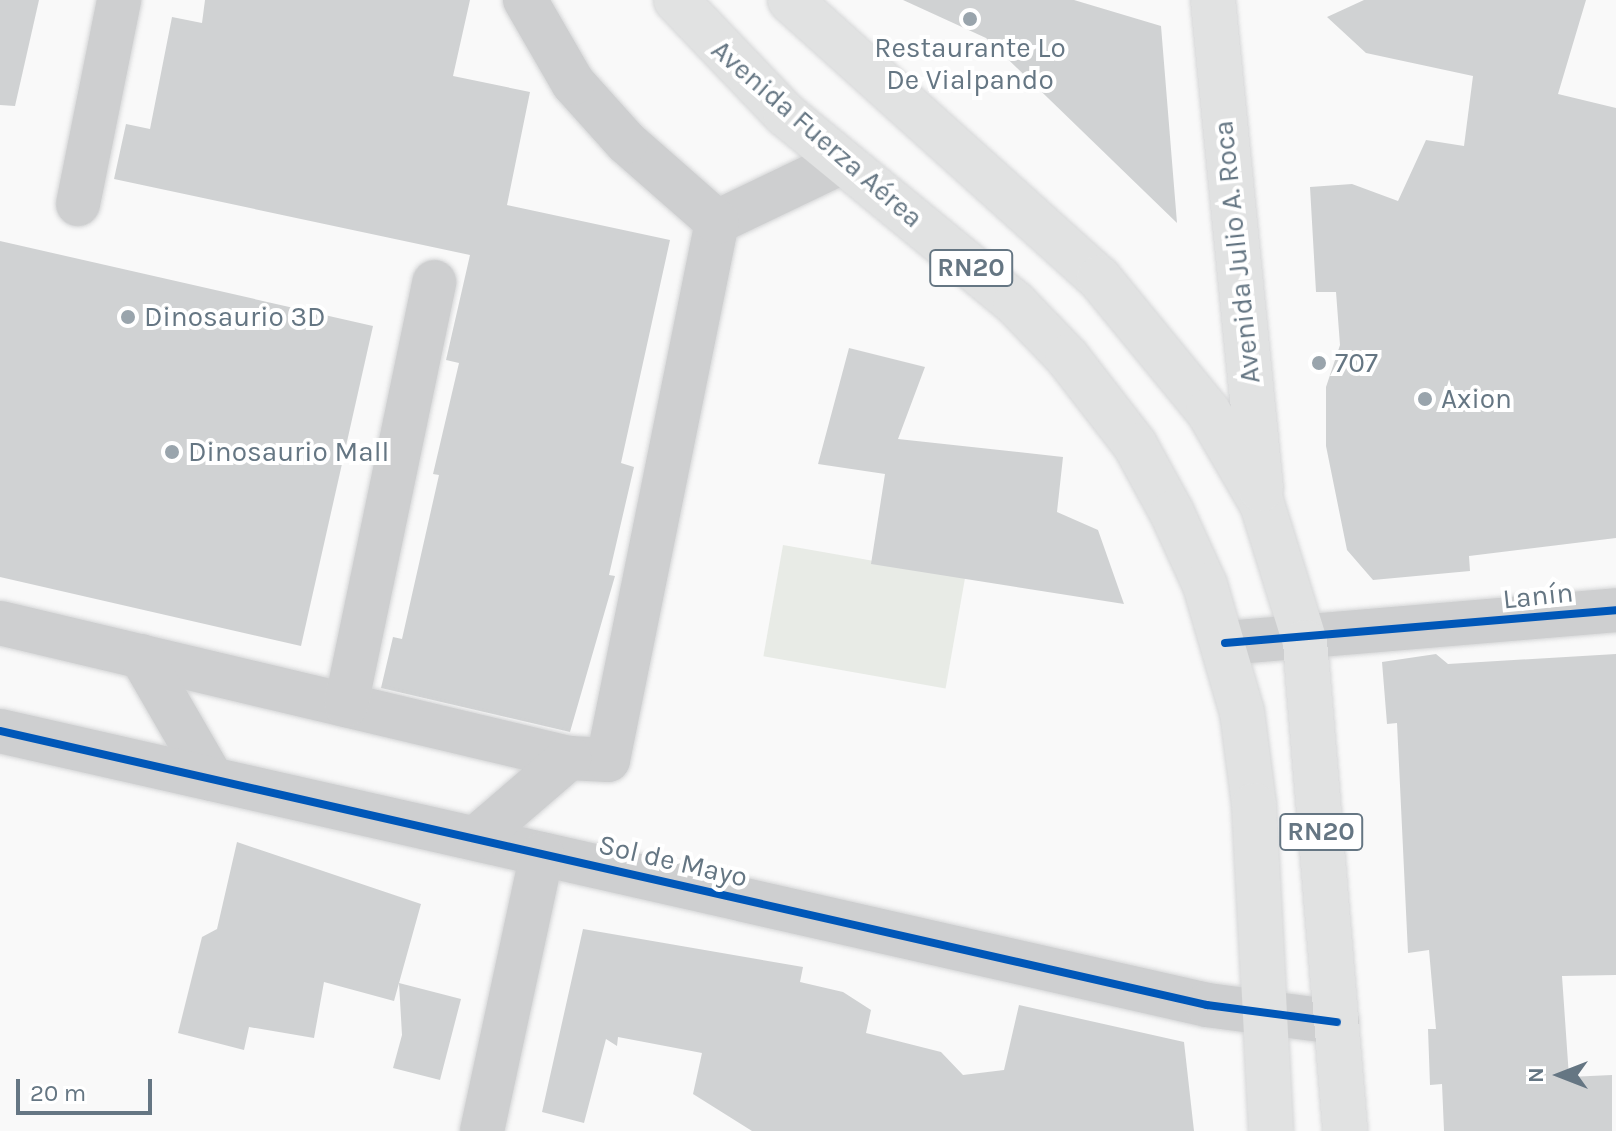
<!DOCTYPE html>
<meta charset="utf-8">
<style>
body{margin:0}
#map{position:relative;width:1616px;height:1131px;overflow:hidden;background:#f9f9f9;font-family:Karla,sans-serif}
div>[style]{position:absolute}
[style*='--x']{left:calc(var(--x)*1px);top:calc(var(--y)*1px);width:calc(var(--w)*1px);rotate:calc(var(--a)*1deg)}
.green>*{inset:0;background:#e8ebe6;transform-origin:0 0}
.building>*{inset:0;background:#d0d2d3}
.roads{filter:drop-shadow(0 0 2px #d5d6d7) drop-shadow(0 0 2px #d5d6d7)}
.minor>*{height:44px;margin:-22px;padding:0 22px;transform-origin:22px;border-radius:22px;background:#cecfd0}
.major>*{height:44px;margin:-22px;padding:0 22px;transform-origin:22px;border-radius:22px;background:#e1e2e2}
.cycleway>*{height:8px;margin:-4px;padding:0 4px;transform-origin:4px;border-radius:4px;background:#0057b8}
.dots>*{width:22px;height:22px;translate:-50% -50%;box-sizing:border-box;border:4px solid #fff;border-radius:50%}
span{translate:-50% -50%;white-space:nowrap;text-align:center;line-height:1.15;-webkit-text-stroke:8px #fff;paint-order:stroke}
.shield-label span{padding:2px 6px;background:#fff;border:2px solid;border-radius:6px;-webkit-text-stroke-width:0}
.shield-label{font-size:26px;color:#657683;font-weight:700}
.poi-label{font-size:28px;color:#657683}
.left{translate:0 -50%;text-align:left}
.street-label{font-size:28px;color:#657683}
.north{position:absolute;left:1520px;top:1035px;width:80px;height:80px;-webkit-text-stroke:6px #fff;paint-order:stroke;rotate:270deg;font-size:22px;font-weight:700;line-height:32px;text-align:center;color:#657683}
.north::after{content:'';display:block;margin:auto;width:28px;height:36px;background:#657683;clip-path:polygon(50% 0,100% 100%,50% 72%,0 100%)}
.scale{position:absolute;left:16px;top:1079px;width:136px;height:36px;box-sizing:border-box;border:4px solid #657683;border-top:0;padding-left:10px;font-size:24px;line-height:28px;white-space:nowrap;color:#657683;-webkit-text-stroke:6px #fff;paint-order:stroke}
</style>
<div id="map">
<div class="green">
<i style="left:783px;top:545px;width:185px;height:113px;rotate:10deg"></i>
</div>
<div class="building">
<i style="clip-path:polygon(0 0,39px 0,15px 106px,0 105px)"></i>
<i style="clip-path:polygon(205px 0,470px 0,453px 76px,530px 92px,507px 205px,670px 240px,621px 463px,634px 467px,609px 575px,615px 576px,570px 732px,381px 688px,393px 637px,402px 639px,439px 475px,433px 474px,459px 363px,446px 360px,470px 255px,114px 179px,126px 124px,150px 129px,172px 17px,202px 23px)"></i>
<i style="clip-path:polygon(903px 0,1074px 0,1161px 26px,1177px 223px,986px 38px)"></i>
<i style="clip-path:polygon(1364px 0,1586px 0,1558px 94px,1616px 108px,1616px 538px,1469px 556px,1470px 571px,1373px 580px,1347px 550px,1326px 446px,1326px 387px,1340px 345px,1336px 292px,1316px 292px,1310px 187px,1352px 184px,1398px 201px,1426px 140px,1464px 146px,1473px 76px,1366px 53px,1327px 17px)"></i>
<i style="clip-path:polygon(0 241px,373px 326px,301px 646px,0 577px)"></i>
<i style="clip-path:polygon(849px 348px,925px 367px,898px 439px,1063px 457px,1057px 512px,1098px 530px,1124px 604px,871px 564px,885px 474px,818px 464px)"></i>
<i style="clip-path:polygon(1436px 654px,1448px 664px,1616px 654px,1616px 975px,1562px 976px,1569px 1077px,1612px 1075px,1612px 1131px,1444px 1131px,1442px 1084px,1430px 1085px,1428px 1029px,1436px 1029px,1429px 950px,1408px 953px,1397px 723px,1387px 724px,1382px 662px)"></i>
<i style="clip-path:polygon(237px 842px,421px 904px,394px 1001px,324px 982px,314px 1038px,249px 1027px,244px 1050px,178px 1033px,202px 937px,217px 929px)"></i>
<i style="clip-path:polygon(583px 929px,803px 967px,800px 982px,843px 992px,871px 1010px,866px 1033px,941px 1052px,963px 1075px,1004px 1070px,1019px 1005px,1184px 1042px,1194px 1131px,752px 1131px,693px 1094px,702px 1053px,618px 1037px,617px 1046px,606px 1039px,584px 1123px,542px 1112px)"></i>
<i style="clip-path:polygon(399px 983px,461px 999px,440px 1080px,393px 1068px,402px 1035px)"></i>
</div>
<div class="roads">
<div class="minor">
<i style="--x:78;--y:204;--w:208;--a:-78.6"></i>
<i style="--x:717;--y:222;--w:139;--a:-25.6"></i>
<i style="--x:0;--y:623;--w:585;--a:13.35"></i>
<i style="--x:569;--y:758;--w:39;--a:3"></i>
<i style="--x:608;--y:760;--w:549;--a:-78.55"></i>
<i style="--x:717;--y:222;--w:121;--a:-138.7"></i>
<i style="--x:626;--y:142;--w:79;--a:-131.9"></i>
<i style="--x:573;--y:83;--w:96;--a:-120"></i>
<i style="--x:1225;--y:643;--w:392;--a:-4.8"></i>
<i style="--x:141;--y:656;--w:142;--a:60"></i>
<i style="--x:346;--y:705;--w:432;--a:-78.2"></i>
<i style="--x:0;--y:731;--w:1238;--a:12.79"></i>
<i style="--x:1207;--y:1005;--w:131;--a:7.5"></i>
<i style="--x:476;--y:838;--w:123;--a:-40.7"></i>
<i style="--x:482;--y:1131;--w:283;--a:-77.8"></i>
</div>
<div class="major">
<i style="--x:676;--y:0;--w:159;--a:46.3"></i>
<i style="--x:786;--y:115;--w:296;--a:39.4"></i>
<i style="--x:1015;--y:303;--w:75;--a:46.1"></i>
<i style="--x:1067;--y:357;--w:111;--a:52.3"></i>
<i style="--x:1135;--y:445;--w:77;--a:61.4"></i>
<i style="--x:1172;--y:513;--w:79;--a:65.4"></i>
<i style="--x:1205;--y:585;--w:132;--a:73.8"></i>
<i style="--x:1242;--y:712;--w:94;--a:82.6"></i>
<i style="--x:1254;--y:805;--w:326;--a:87"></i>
<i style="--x:790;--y:0;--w:416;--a:42"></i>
<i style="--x:1099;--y:278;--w:172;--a:50.7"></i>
<i style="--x:1208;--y:411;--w:108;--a:59.9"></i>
<i style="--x:1262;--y:504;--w:145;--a:72.7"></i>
<i style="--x:1305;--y:642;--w:491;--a:85.3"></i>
<i style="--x:1213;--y:0;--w:492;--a:84.4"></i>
</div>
</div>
<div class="cycleway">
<i style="--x:1225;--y:643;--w:392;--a:-4.8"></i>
<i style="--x:0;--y:731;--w:1238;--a:12.79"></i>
<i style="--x:1207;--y:1005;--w:131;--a:7.5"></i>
</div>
<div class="dots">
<i style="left:970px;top:19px;background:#99a4ac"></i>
<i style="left:128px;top:317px;background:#99a4ac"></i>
<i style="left:1319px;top:363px;background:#99a4ac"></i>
<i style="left:1425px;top:399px;background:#99a4ac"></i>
<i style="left:172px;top:452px;background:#99a4ac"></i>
</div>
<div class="shield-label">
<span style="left:971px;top:268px">RN20</span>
<span style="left:1321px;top:832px">RN20</span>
</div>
<div class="poi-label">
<span style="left:970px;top:64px">Restaurante Lo<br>De Vialpando</span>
<span class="left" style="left:144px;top:317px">Dinosaurio 3D</span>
<span class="left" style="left:1335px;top:363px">707</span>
<span class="left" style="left:1441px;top:399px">Axion</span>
<span class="left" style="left:188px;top:452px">Dinosaurio Mall</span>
</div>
<div class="street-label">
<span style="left:817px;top:134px;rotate:41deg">Avenida Fuerza Aérea</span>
<span style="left:1237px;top:252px;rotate:-96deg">Avenida Julio A. Roca</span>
<span style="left:1538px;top:596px;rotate:-6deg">Lanín</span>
<span style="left:673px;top:861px;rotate:13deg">Sol de Mayo</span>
</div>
<div class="north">N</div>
<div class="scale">20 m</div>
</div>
